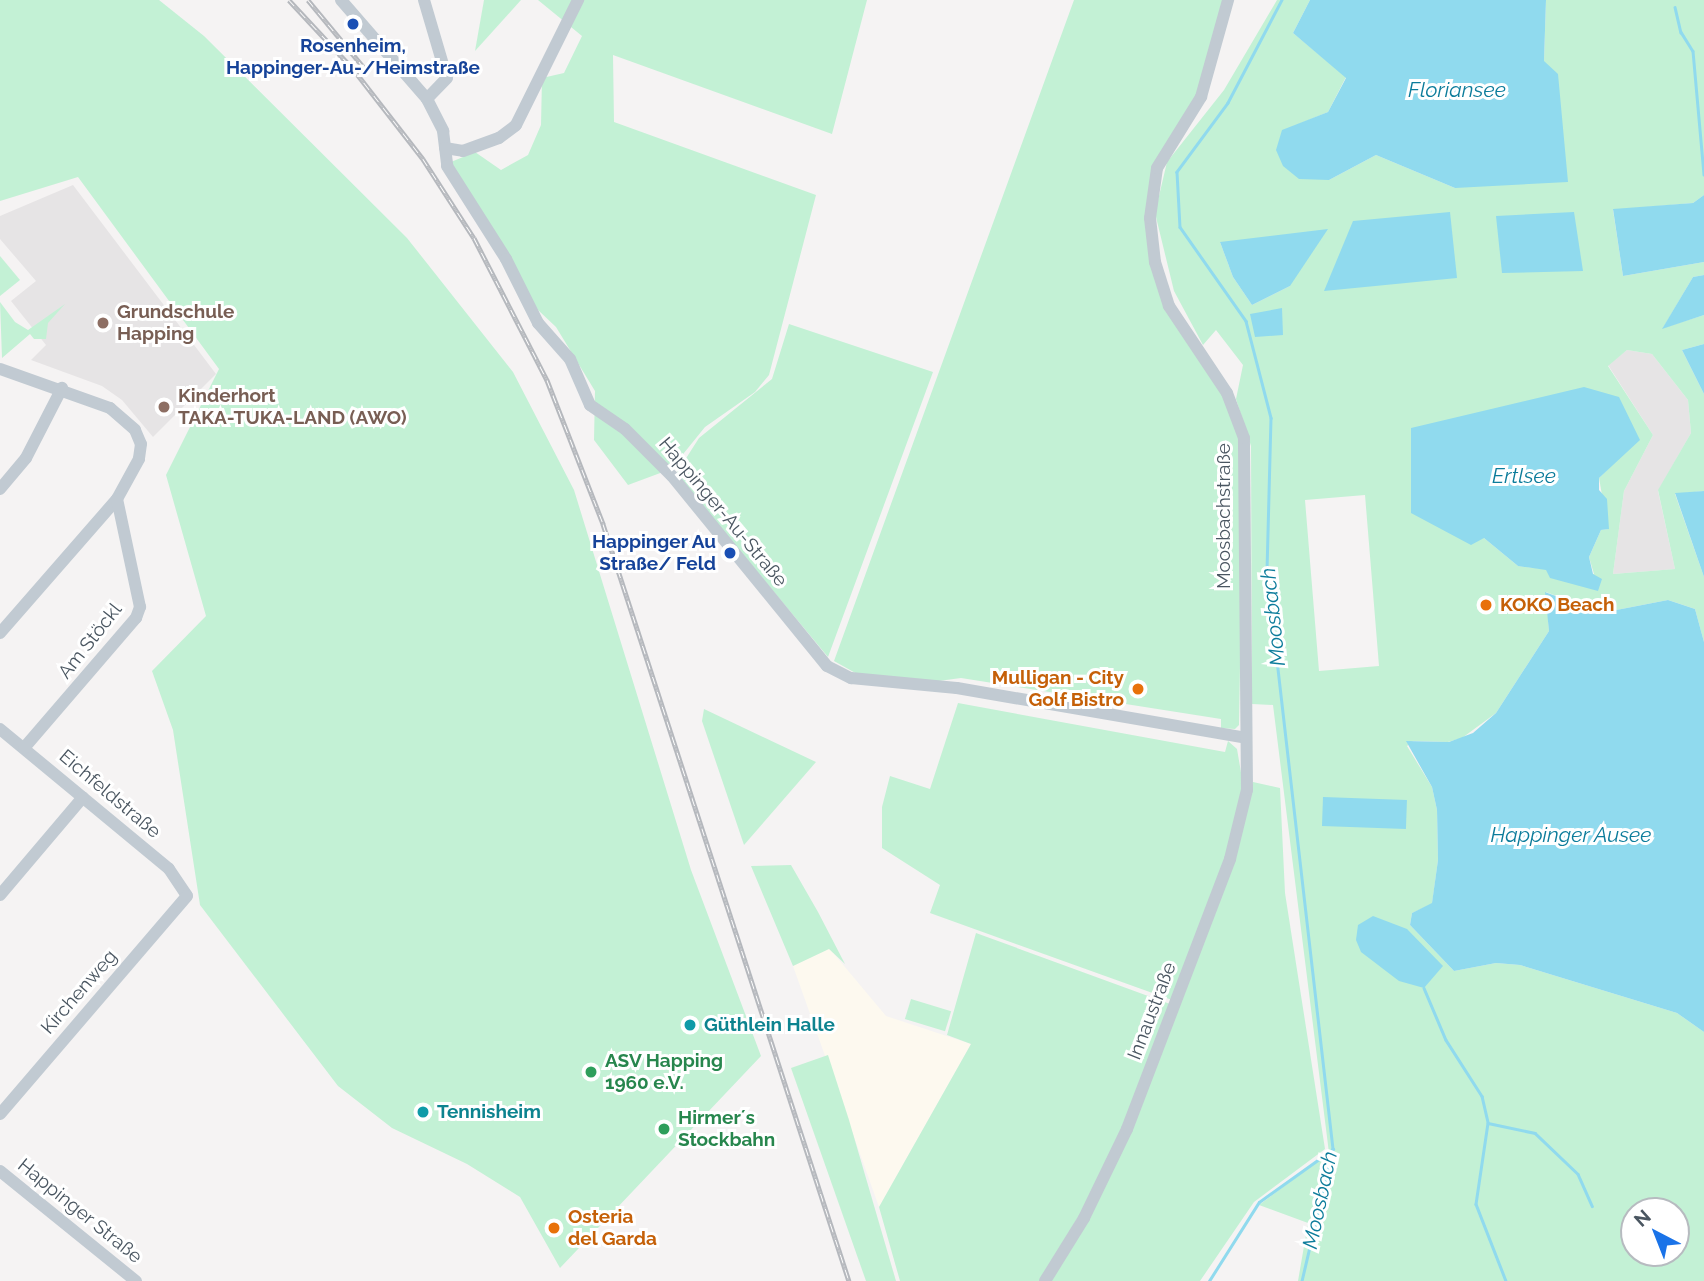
<!DOCTYPE html>
<meta charset="utf-8">
<style>
body{margin:0}
#map{position:relative;width:1704px;height:1281px;overflow:hidden;background:#f5f3f3;font-family:Raleway,sans-serif}
div>[style]{position:absolute}
[style*='--x']{left:calc(var(--x)*1px);top:calc(var(--y)*1px);width:calc(var(--w)*1px);rotate:calc(var(--a)*1deg)}
.commercial>*{inset:0;background:#fdf9ef}
.education>*{inset:0;background:#e6e4e5}
.green>*{inset:0;background:#c3f1d5;transform-origin:0 0}
.water>*{inset:0;background:#90daee;transform-origin:0 0}
.stream>*{height:2.5px;margin:-1.25px;padding:0 1.25px;transform-origin:1.25px;border-radius:1.25px;background:#90daee}
.minor>*{height:12px;margin:-6px;padding:0 6px;transform-origin:6px;border-radius:6px;background:#c1cad2}
.rail>*{height:5px;margin-top:-2.5px;transform-origin:0;background:repeating-linear-gradient(90deg,#fff 0 8px,#b5b8bd 0 16px);box-sizing:border-box;border-block:2px solid #b5b8bd}
.dots>*{width:19px;height:19px;translate:-50% -50%;box-sizing:border-box;border:4px solid #fff;border-radius:50%}
span{translate:-50% -50%;white-space:nowrap;text-align:center;line-height:1.15;-webkit-text-stroke:6px #fff;paint-order:stroke}
.transit-label{font-size:19px;color:#164399;font-weight:700}
.right{translate:-100% -50%;text-align:right}
.education-label{font-size:19px;color:#785e54;font-weight:700}
.left{translate:0 -50%;text-align:left}
.street-label{font-size:19px;color:#4a5661}
.food-label{font-size:19px;color:#c56008;font-weight:700}
.culture-label{font-size:19px;color:#0d838f;font-weight:700}
.leisure-label{font-size:19px;color:#27864d;font-weight:700}
.water-label{font-size:21px;color:#0c7c9b;font-style:italic}
.north{position:absolute;left:1620px;top:1197px;width:70px;height:70px;box-sizing:border-box;background:#fff;border:2px solid #b7bbc0;border-radius:50%;rotate:318deg;font-size:19px;font-weight:700;line-height:28px;text-align:center;color:#4a5661}
.north::after{content:'';display:block;margin:auto;width:24px;height:32px;background:#1a73e8;clip-path:polygon(50% 0,100% 100%,50% 72%,0 100%)}
</style>
<div id="map">
<div class="commercial">
<i style="clip-path:polygon(829px 948px,886px 1016px,971px 1044px,879px 1207px,793px 966px)"></i>
</div>
<div class="education">
<i style="clip-path:polygon(73px 185px,216px 374px,153px 437px,122px 400px,102px 386px,31px 360px,46px 345px,11px 301px,36px 281px,0 239px,0 216px)"></i>
<i style="clip-path:polygon(1627px 350px,1652px 354px,1688px 400px,1691px 433px,1658px 491px,1675px 569px,1613px 574px,1624px 491px,1653px 435px,1608px 365px)"></i>
</div>
<div class="green">
<i style="clip-path:polygon(0 0,159px 0,204px 36px,407px 238px,513px 372px,574px 490px,691px 870px,761px 1056px,560px 1268px,520px 1197px,467px 1164px,392px 1128px,338px 1086px,200px 905px,173px 730px,152px 671px,206px 616px,166px 475px,219px 369px,78px 177px,0 201px)"></i>
<i style="clip-path:polygon(484px 0,521px 0,475px 51px)"></i>
<i style="clip-path:polygon(538px 0,867px 0,832px 134px,613px 55px,614px 122px,816px 195px,769px 375px,755px 392px,705px 427px,671px 469px,628px 485px,594px 440px,595px 391px,556px 327px,538px 310px,451px 162px,475px 152px,501px 170px,528px 155px,541px 125px,542px 78px,564px 73px,582px 36px)"></i>
<i style="clip-path:polygon(1074px 0,1225px 0,1204px 82px,1154px 167px,1156px 279px,1230px 408px,1238px 433px,1243px 494px,1239px 725px,1235px 729px,1221px 728px,1221px 719px,961px 678px,931px 682px,859px 675px,834px 661px)"></i>
<i style="clip-path:polygon(evenodd,1277px 0,1310px 0,1293px 33px,1346px 77px,1328px 112px,1282px 131px,1329px 180px,1376px 155px,1455px 188px,1544px 61px,1546px 0,1704px 0,1704px 195px,1693px 203px,1613px 210px,1623px 276px,1704px 262px,1704px 275px,1693px 277px,1663px 328px,1704px 315px,1704px 344px,1682px 350px,1704px 394px,1704px 491px,1675px 494px,1704px 577px,1704px 642px,1695px 609px,1668px 600px,1601px 613px,1546px 592px,1549px 631px,1496px 713px,1462px 738px,1448px 742px,1413px 741px,1407px 746px,1432px 787px,1437px 810px,1438px 860px,1432px 904px,1412px 913px,1410px 925px,1454px 971px,1496px 963px,1520px 965px,1677px 1013px,1704px 1032px,1704px 1281px,1298px 1281px,1308px 1223px,1259px 1205px,1329px 1153px,1273px 705px,1252px 704px,1251px 446px,1236px 399px,1243px 365px,1216px 330px,1203px 345px,1174px 291px,1155px 213px,1167px 162px,1224px 90px,1277px 0,1220px 242px,1290px 286px,1252px 305px,1233px 277px,1220px 242px,1277px 0,1627px 350px,1652px 354px,1688px 400px,1691px 433px,1658px 490px,1675px 569px,1613px 574px,1624px 491px,1653px 435px,1608px 366px,1627px 350px,1277px 0,1609px 468px,1599px 478px,1608px 529px,1601px 530px,1589px 557px,1594px 574px,1518px 566px,1484px 538px,1609px 468px,1277px 0,1365px 495px,1379px 666px,1319px 671px,1305px 500px,1365px 495px,1277px 0,1634px 1211px,1676px 1211px,1676px 1253px,1634px 1253px,1634px 1211px)"></i>
<i style="clip-path:polygon(0 256px,20px 280px,0 296px)"></i>
<i style="clip-path:polygon(0 302px,15px 322px,28px 330px,65px 304px,48px 323px,46px 339px,34px 339px,30px 334px,2px 358px)"></i>
<i style="clip-path:polygon(789px 324px,933px 372px,828px 657px,676px 474px,699px 438px,772px 379px)"></i>
<i style="clip-path:polygon(958px 703px,1225px 752px,1228px 741px,1237px 749px,1243px 784px,1232px 839px,1172px 1000px,930px 913px,940px 885px,882px 848px,882px 807px,890px 776px,930px 789px)"></i>
<i style="clip-path:polygon(704px 709px,816px 762px,744px 845px,702px 721px)"></i>
<i style="clip-path:polygon(1253px 782px,1280px 788px,1285px 893px,1325px 1149px,1254px 1202px,1200px 1281px,1050px 1281px,1088px 1218px)"></i>
<i style="clip-path:polygon(791px 865px,818px 912px,845px 964px,829px 949px,793px 966px,751px 866px)"></i>
<i style="clip-path:polygon(976px 933px,1170px 1004px,1107px 1167px,1041px 1281px,900px 1281px,879px 1207px,971px 1044px,947px 1035px)"></i>
<i style="left:911px;top:999px;width:42px;height:21px;rotate:17deg"></i>
<i style="clip-path:polygon(828px 1055px,849px 1120px,896px 1281px,866px 1281px,791px 1068px)"></i>
</div>
<div class="water">
<i style="clip-path:polygon(1310px 0,1546px 0,1544px 61px,1558px 74px,1568px 182px,1455px 188px,1376px 155px,1329px 180px,1299px 179px,1283px 166px,1276px 150px,1282px 130px,1328px 112px,1346px 78px,1293px 33px)"></i>
<i style="clip-path:polygon(1704px 195px,1704px 262px,1623px 276px,1613px 209px,1693px 203px)"></i>
<i style="clip-path:polygon(1450px 212px,1457px 278px,1324px 291px,1353px 221px)"></i>
<i style="clip-path:polygon(1574px 212px,1583px 271px,1502px 273px,1496px 216px)"></i>
<i style="clip-path:polygon(1328px 229px,1290px 286px,1252px 305px,1233px 277px,1220px 242px)"></i>
<i style="clip-path:polygon(1704px 275px,1704px 315px,1662px 329px,1693px 277px)"></i>
<i style="clip-path:polygon(1282px 308px,1283px 335px,1255px 337px,1250px 314px)"></i>
<i style="clip-path:polygon(1704px 344px,1704px 394px,1682px 350px)"></i>
<i style="clip-path:polygon(1584px 387px,1619px 397px,1640px 440px,1599px 478px,1599px 490px,1607px 499px,1609px 529px,1601px 530px,1589px 557px,1593px 574px,1602px 579px,1598px 591px,1550px 578px,1546px 570px,1518px 566px,1484px 538px,1471px 545px,1411px 513px,1411px 428px)"></i>
<i style="clip-path:polygon(1704px 491px,1704px 577px,1675px 493px)"></i>
<i style="clip-path:polygon(1545px 592px,1601px 613px,1668px 600px,1695px 609px,1704px 642px,1704px 1032px,1677px 1013px,1520px 965px,1496px 963px,1454px 971px,1410px 925px,1412px 913px,1432px 903px,1438px 860px,1437px 810px,1432px 787px,1406px 741px,1449px 742px,1473px 733px,1496px 713px,1549px 631px)"></i>
<i style="left:1323px;top:797px;width:84px;height:29px;rotate:2deg"></i>
<i style="clip-path:polygon(1373px 916px,1407px 929px,1443px 966px,1424px 988px,1399px 981px,1361px 952px,1356px 940px,1358px 925px)"></i>
</div>
<div class="stream">
<i style="--x:1282;--y:0;--w:116;--a:117.7"></i>
<i style="--x:1228;--y:103;--w:86;--a:126.5"></i>
<i style="--x:1177;--y:172;--w:55;--a:86.9"></i>
<i style="--x:1180;--y:227;--w:115;--a:54.9"></i>
<i style="--x:1246;--y:321;--w:100;--a:75.5"></i>
<i style="--x:1271;--y:418;--w:155;--a:91.5"></i>
<i style="--x:1267;--y:573;--w:580;--a:83.46"></i>
<i style="--x:1333;--y:1149;--w:136;--a:103.2"></i>
<i style="--x:1675;--y:7;--w:26;--a:77"></i>
<i style="--x:1681;--y:32;--w:22;--a:58"></i>
<i style="--x:1693;--y:51;--w:124;--a:84.9"></i>
<i style="--x:1424;--y:988;--w:56;--a:67.1"></i>
<i style="--x:1446;--y:1040;--w:67;--a:57.3"></i>
<i style="--x:1482;--y:1096;--w:28;--a:77"></i>
<i style="--x:1488;--y:1123;--w:82;--a:98.4"></i>
<i style="--x:1476;--y:1204;--w:83;--a:68.7"></i>
<i style="--x:1488;--y:1123;--w:48;--a:12"></i>
<i style="--x:1535;--y:1133;--w:59;--a:43.6"></i>
<i style="--x:1578;--y:1174;--w:35;--a:66"></i>
<i style="--x:1209;--y:1281;--w:93;--a:-57.7"></i>
<i style="--x:1259;--y:1202;--w:91;--a:-35.6"></i>
</div>
<div class="minor">
<i style="--x:341;--y:0;--w:131;--a:49"></i>
<i style="--x:427;--y:99;--w:36;--a:63"></i>
<i style="--x:443;--y:131;--w:35;--a:83"></i>
<i style="--x:447;--y:166;--w:110;--a:57.6"></i>
<i style="--x:506;--y:259;--w:72;--a:63.4"></i>
<i style="--x:538;--y:323;--w:48;--a:48.4"></i>
<i style="--x:570;--y:359;--w:50;--a:66.5"></i>
<i style="--x:590;--y:405;--w:42;--a:34.4"></i>
<i style="--x:625;--y:429;--w:66;--a:45"></i>
<i style="--x:672;--y:476;--w:245;--a:50.8"></i>
<i style="--x:827;--y:666;--w:27;--a:27"></i>
<i style="--x:851;--y:678;--w:106;--a:5.4"></i>
<i style="--x:957;--y:688;--w:292;--a:9.8"></i>
<i style="--x:424;--y:0;--w:81;--a:73.6"></i>
<i style="--x:447;--y:78;--w:29;--a:134"></i>
<i style="--x:445;--y:148;--w:18;--a:9"></i>
<i style="--x:463;--y:151;--w:38;--a:-20"></i>
<i style="--x:499;--y:138;--w:21;--a:-37"></i>
<i style="--x:516;--y:125;--w:140;--a:-63.6"></i>
<i style="--x:0;--y:369;--w:117;--a:19.5"></i>
<i style="--x:110;--y:408;--w:33;--a:41"></i>
<i style="--x:135;--y:430;--w:15;--a:67"></i>
<i style="--x:141;--y:444;--w:15;--a:98"></i>
<i style="--x:139;--y:459;--w:46;--a:118.8"></i>
<i style="--x:117;--y:499;--w:178;--a:131.1"></i>
<i style="--x:0;--y:489;--w:40;--a:-50"></i>
<i style="--x:26;--y:458;--w:79;--a:-62.8"></i>
<i style="--x:0;--y:729;--w:219;--a:39.6"></i>
<i style="--x:169;--y:869;--w:32;--a:56"></i>
<i style="--x:187;--y:896;--w:287;--a:130.6"></i>
<i style="--x:24;--y:748;--w:172;--a:-49.3"></i>
<i style="--x:136;--y:618;--w:12;--a:-70"></i>
<i style="--x:140;--y:607;--w:110;--a:-102"></i>
<i style="--x:0;--y:895;--w:128;--a:-49.7"></i>
<i style="--x:0;--y:1171;--w:175;--a:39"></i>
<i style="--x:1045;--y:1281;--w:74;--a:-58.2"></i>
<i style="--x:1084;--y:1218;--w:99;--a:-64.2"></i>
<i style="--x:1127;--y:1129;--w:289;--a:-69.1"></i>
<i style="--x:1230;--y:859;--w:71;--a:-76.2"></i>
<i style="--x:1247;--y:790;--w:352;--a:-90.5"></i>
<i style="--x:1244;--y:438;--w:48;--a:-110.7"></i>
<i style="--x:1227;--y:393;--w:105;--a:-123.7"></i>
<i style="--x:1169;--y:306;--w:46;--a:-107.7"></i>
<i style="--x:1155;--y:262;--w:44;--a:-96.5"></i>
<i style="--x:1150;--y:218;--w:50;--a:-82"></i>
<i style="--x:1157;--y:168;--w:84;--a:-58.2"></i>
<i style="--x:1201;--y:97;--w:101;--a:-74.4"></i>
</div>
<div class="rail">
<i style="--x:289;--y:0;--w:96;--a:47.1"></i>
<i style="--x:354;--y:70;--w:113;--a:52.2"></i>
<i style="--x:423;--y:159;--w:94;--a:57.2"></i>
<i style="--x:474;--y:238;--w:160;--a:62.8"></i>
<i style="--x:547;--y:380;--w:155;--a:68.7"></i>
<i style="--x:603;--y:524;--w:796;--a:72"></i>
<i style="--x:308;--y:0;--w:91;--a:50.4"></i>
</div>
<div class="dots">
<i style="left:353px;top:24px;background:#1a4fb4"></i>
<i style="left:103px;top:323px;background:#8d6e63"></i>
<i style="left:164px;top:407px;background:#8d6e63"></i>
<i style="left:730px;top:553px;background:#1a4fb4"></i>
<i style="left:1486px;top:605px;background:#e8710a"></i>
<i style="left:1138px;top:689px;background:#e8710a"></i>
<i style="left:690px;top:1025px;background:#0f9aa8"></i>
<i style="left:591px;top:1072px;background:#2e9e5b"></i>
<i style="left:423px;top:1112px;background:#0f9aa8"></i>
<i style="left:664px;top:1129px;background:#2e9e5b"></i>
<i style="left:554px;top:1228px;background:#e8710a"></i>
</div>
<div class="transit-label">
<span style="left:353px;top:57px">Rosenheim,<br>Happinger-Au-/Heimstraße</span>
<span class="right" style="left:716px;top:553px">Happinger Au<br>Straße/ Feld</span>
</div>
<div class="education-label">
<span class="left" style="left:117px;top:323px">Grundschule<br>Happing</span>
<span class="left" style="left:178px;top:407px">Kinderhort<br>TAKA-TUKA-LAND (AWO)</span>
</div>
<div class="street-label">
<span style="left:723px;top:512px;rotate:50deg">Happinger-Au-Straße</span>
<span style="left:1224px;top:516px;rotate:-90deg">Moosbachstraße</span>
<span style="left:90px;top:641px;rotate:-52deg">Am Stöckl</span>
<span style="left:110px;top:794px;rotate:40deg">Eichfeldstraße</span>
<span style="left:79px;top:992px;rotate:-49deg">Kirchenweg</span>
<span style="left:1152px;top:1011px;rotate:-69deg">Innaustraße</span>
<span style="left:80px;top:1211px;rotate:39deg">Happinger Straße</span>
</div>
<div class="food-label">
<span class="left" style="left:1500px;top:605px">KOKO Beach</span>
<span class="right" style="left:1124px;top:689px">Mulligan - City<br>Golf Bistro</span>
<span class="left" style="left:568px;top:1228px">Osteria<br>del Garda</span>
</div>
<div class="culture-label">
<span class="left" style="left:704px;top:1025px">Güthlein Halle</span>
<span class="left" style="left:437px;top:1112px">Tennisheim</span>
</div>
<div class="leisure-label">
<span class="left" style="left:605px;top:1072px">ASV Happing<br>1960 e.V.</span>
<span class="left" style="left:678px;top:1129px">Hirmer´s<br>Stockbahn</span>
</div>
<div class="water-label">
<span style="left:1457px;top:90px">Floriansee</span>
<span style="left:1524px;top:476px">Ertlsee</span>
<span style="left:1273px;top:617px;rotate:-96deg">Moosbach</span>
<span style="left:1571px;top:835px">Happinger Ausee</span>
<span style="left:1320px;top:1200px;rotate:-78deg">Moosbach</span>
</div>
<div class="north">N</div>
</div>
